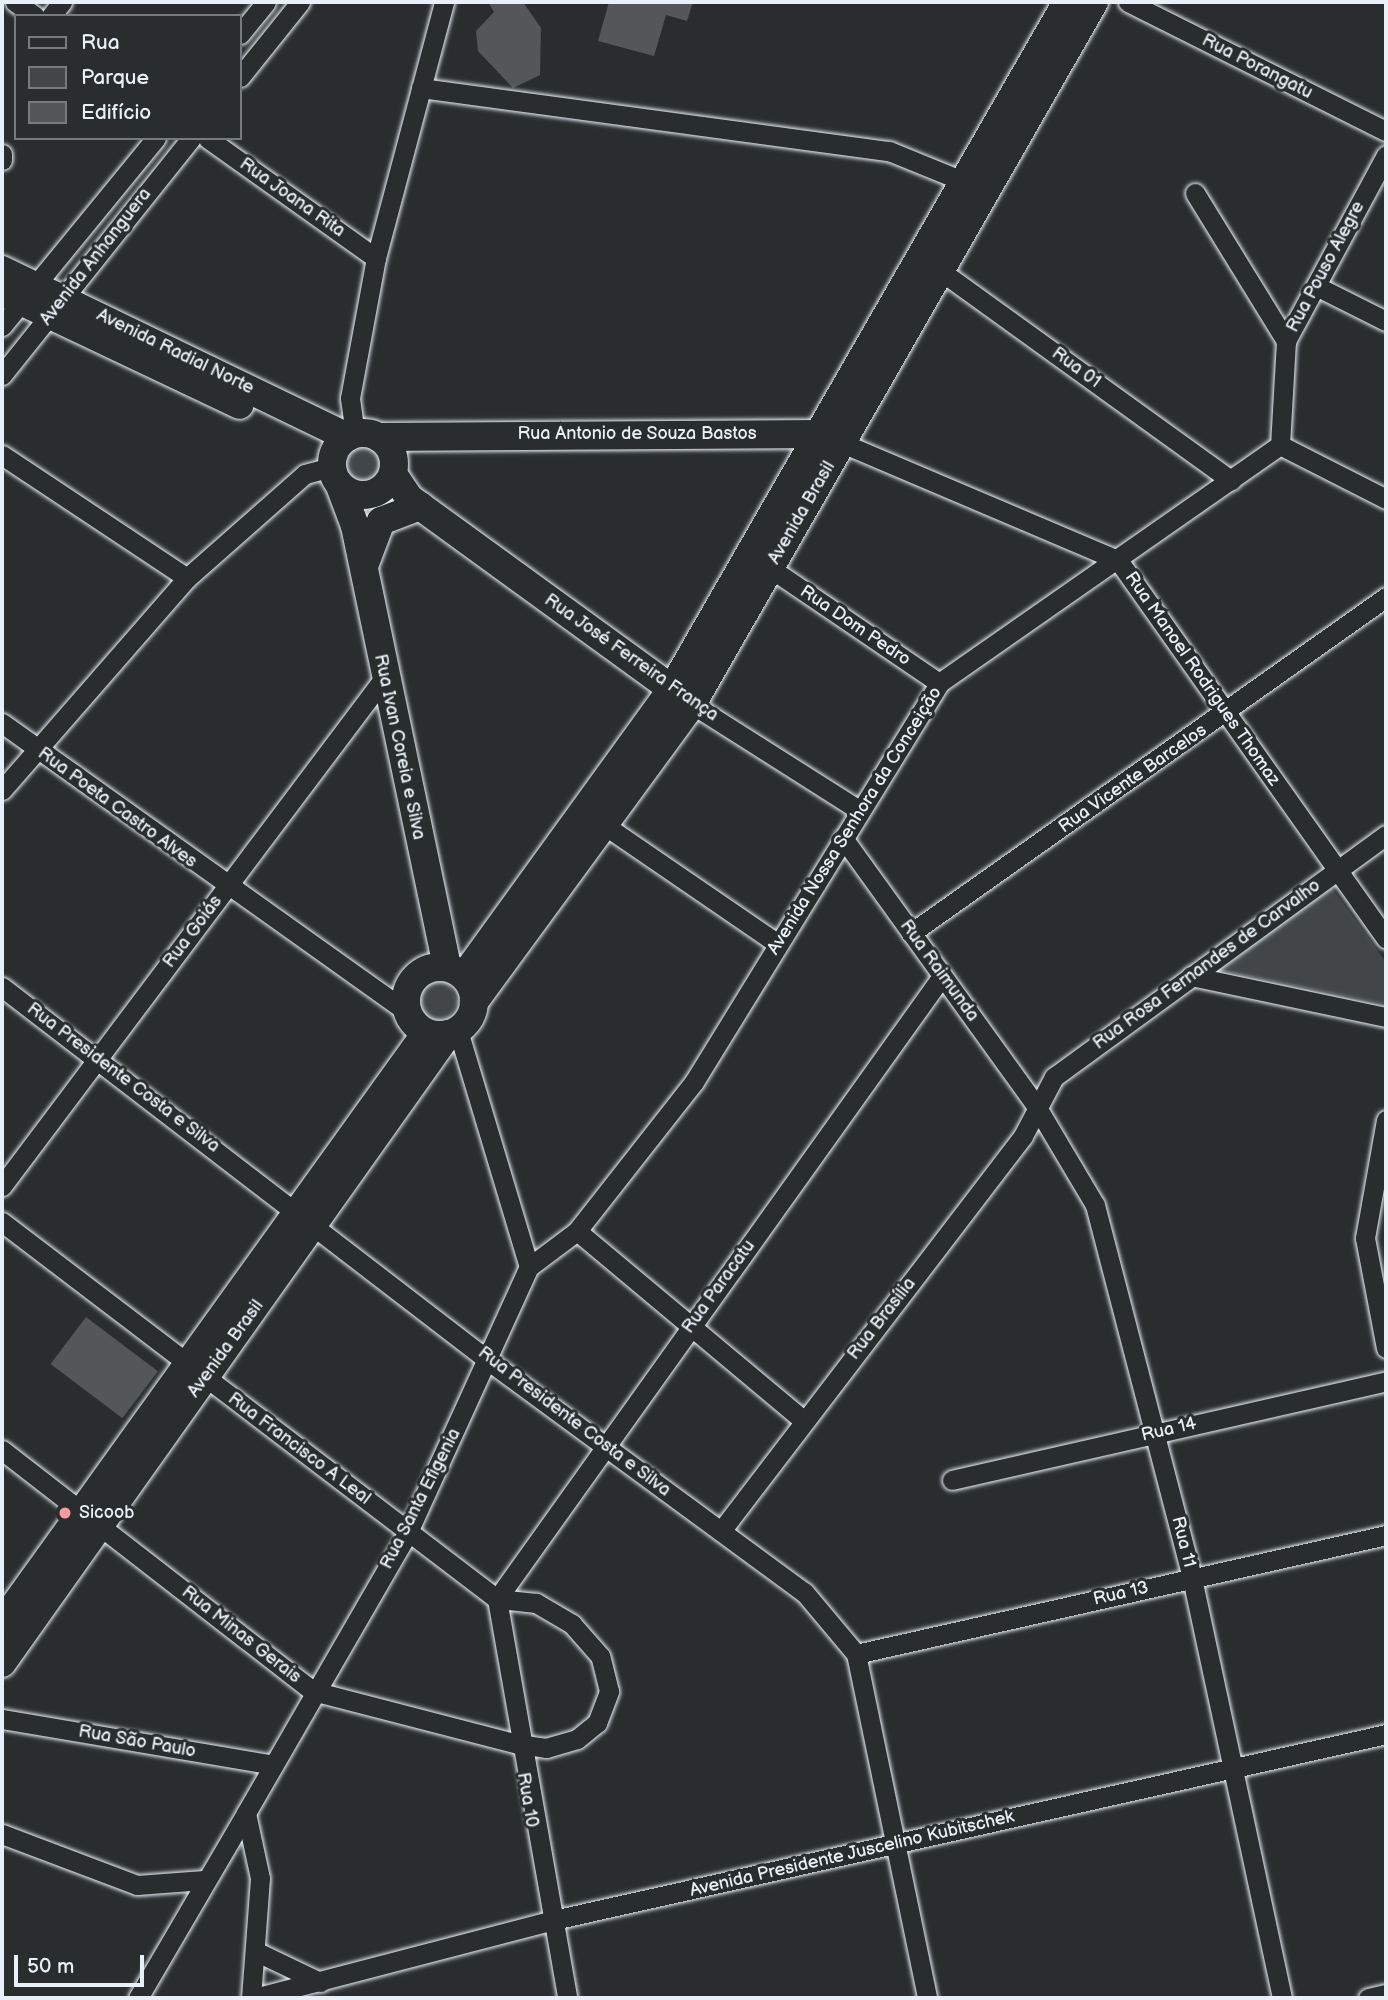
<!DOCTYPE html>
<meta charset="utf-8">
<style>
body{margin:0}
#map{position:relative;width:1388px;height:2000px;overflow:hidden;background:#2a2d2e;font-family:"Balsamiq Sans",sans-serif}
div>[style]{position:absolute}
[style*='--x']{left:calc(var(--x)*1px);top:calc(var(--y)*1px);width:calc(var(--w)*1px);rotate:calc(var(--a)*1deg)}
.green>*{inset:0;background:#424648}
.round{border-radius:50%}
.building>*{inset:0;background:#535759;transform-origin:0 0}
.roads{filter:drop-shadow(0 0 2px #e8f1f8) drop-shadow(0 0 2px #e8f1f8)}
.street>*{height:19px;margin:-9.5px;padding:0 9.5px;transform-origin:9.5px;border-radius:9.5px;background:#2a2d2e}
.secondary>*{height:28px;margin:-14px;padding:0 14px;transform-origin:14px;border-radius:14px;background:#2a2d2e}
.secondary>.ring{margin:-14px;padding:0;box-sizing:content-box;background:none;border:28px solid #2a2d2e;border-radius:50%}
.dots>*{width:19px;height:19px;translate:-50% -50%;box-sizing:border-box;border:4px solid #2a2d2e;border-radius:50%}
span{translate:-50% -50%;white-space:nowrap;text-align:center;line-height:1.15;-webkit-text-stroke:6px #2a2d2e;paint-order:stroke}
.street-label{font-size:18px;color:#e8f1f8}
.poi-label{font-size:18px;color:#e8f1f8}
.left{translate:0 -50%;text-align:left}
.frame{position:absolute;inset:0;border:4px solid #e8f1f8;pointer-events:none}
.legend{position:absolute;left:14px;top:14px;width:228px;height:126px;box-sizing:border-box;background:#2a2d2e;border:2px solid #767b7f;margin:0;padding:9px 12px;list-style:none;font-size:21px;color:#e8f1f8}
.legend li{display:flex;align-items:center;gap:14px;height:35px}
.legend b{width:35px;border:2px solid #767b7f}
.scale{position:absolute;left:14px;top:1955px;width:130px;height:32px;box-sizing:border-box;border:4px solid #e8f1f8;border-top:0;padding-left:9px;font-size:21px;line-height:24px;white-space:nowrap;color:#e8f1f8;-webkit-text-stroke:5px #2a2d2e;paint-order:stroke}
</style>
<div id="map">
<div class="green">
<i class="round" style="left:343px;top:444px;width:40px;height:40px"></i>
<i style="clip-path:polygon(1331px 887px,1386px 962px,1386px 1004px,1219px 970px)"></i>
<i style="clip-path:polygon(433px 970px,447px 979px,458px 1002px,449px 1018px,426px 1022px,410px 1007px,411px 996px)"></i>
</div>
<div class="building">
<i style="clip-path:polygon(488px 2px,523px 2px,541px 28px,540px 75px,513px 88px,478px 51px,476px 31px,494px 12px)"></i>
<i style="clip-path:polygon(609px 2px,693px 2px,687px 21px,666px 15px,654px 56px,598px 41px)"></i>
<i style="left:86px;top:1317px;width:90px;height:59px;rotate:37deg"></i>
</div>
<div class="roads">
<div class="street">
<i style="--x:15;--y:2;--w:24;--a:35"></i>
<i style="--x:1128;--y:2;--w:288;--a:26.6"></i>
<i style="--x:51;--y:16;--w:18;--a:-52"></i>
<i style="--x:240;--y:34;--w:41;--a:-50.9"></i>
<i style="--x:240;--y:77;--w:96;--a:-51.3"></i>
<i style="--x:421;--y:88;--w:472;--a:7.7"></i>
<i style="--x:889;--y:151;--w:82;--a:22.2"></i>
<i style="--x:207;--y:138;--w:207;--a:35.4"></i>
<i style="--x:2;--y:154;--w:6;--a:90"></i>
<i style="--x:1195;--y:193;--w:174;--a:58.4"></i>
<i style="--x:931;--y:264;--w:370;--a:35.8"></i>
<i style="--x:1316;--y:286;--w:78;--a:26.6"></i>
<i style="--x:2;--y:326;--w:243;--a:-50.7"></i>
<i style="--x:2;--y:375;--w:303;--a:-51.4"></i>
<i style="--x:355;--y:434;--w:36;--a:-98"></i>
<i style="--x:350;--y:398;--w:142;--a:-79.5"></i>
<i style="--x:376;--y:258;--w:265;--a:-75.1"></i>
<i style="--x:842;--y:443;--w:300;--a:23"></i>
<i style="--x:1118;--y:560;--w:464;--a:54.7"></i>
<i style="--x:1280;--y:445;--w:119;--a:27"></i>
<i style="--x:2;--y:455;--w:222;--a:33.6"></i>
<i style="--x:770;--y:568;--w:204;--a:34.2"></i>
<i style="--x:692;--y:704;--w:198;--a:32.4"></i>
<i style="--x:2;--y:723;--w:496;--a:35.5"></i>
<i style="--x:2;--y:790;--w:281;--a:-48.9"></i>
<i style="--x:187;--y:578;--w:157;--a:-41.4"></i>
<i style="--x:305;--y:474;--w:28;--a:-15"></i>
<i style="--x:594;--y:818;--w:223;--a:34.4"></i>
<i style="--x:843;--y:838;--w:328;--a:54.2"></i>
<i style="--x:1035;--y:1104;--w:117;--a:59.3"></i>
<i style="--x:1095;--y:1205;--w:385;--a:75.4"></i>
<i style="--x:1192;--y:1578;--w:430;--a:77.9"></i>
<i style="--x:911;--y:933;--w:582;--a:-35.27"></i>
<i style="--x:1191;--y:976;--w:199;--a:11.9"></i>
<i style="--x:2;--y:987;--w:614;--a:37.52"></i>
<i style="--x:489;--y:1361;--w:391;--a:36.3"></i>
<i style="--x:804;--y:1592;--w:81;--a:50"></i>
<i style="--x:856;--y:1654;--w:351;--a:78.3"></i>
<i style="--x:1386;--y:1120;--w:120;--a:100.1"></i>
<i style="--x:1365;--y:1238;--w:112;--a:79.2"></i>
<i style="--x:2;--y:1186;--w:636;--a:-53.06"></i>
<i style="--x:2;--y:1222;--w:622;--a:37.29"></i>
<i style="--x:577;--y:1231;--w:296;--a:39.9"></i>
<i style="--x:529;--y:1267;--w:60;--a:-36.9"></i>
<i style="--x:577;--y:1231;--w:189;--a:-51.9"></i>
<i style="--x:694;--y:1082;--w:468;--a:-58.4"></i>
<i style="--x:939;--y:683;--w:416;--a:-34.9"></i>
<i style="--x:1280;--y:445;--w:104;--a:-86.7"></i>
<i style="--x:1286;--y:341;--w:211;--a:-61.7"></i>
<i style="--x:2;--y:1450;--w:393;--a:37.8"></i>
<i style="--x:313;--y:1691;--w:212;--a:14.5"></i>
<i style="--x:518;--y:1744;--w:28;--a:8"></i>
<i style="--x:546;--y:1748;--w:32;--a:-16"></i>
<i style="--x:577;--y:1739;--w:26;--a:-39"></i>
<i style="--x:597;--y:1723;--w:34;--a:-69"></i>
<i style="--x:609;--y:1691;--w:36;--a:-104"></i>
<i style="--x:600;--y:1656;--w:43;--a:-131.2"></i>
<i style="--x:572;--y:1624;--w:42;--a:-149.7"></i>
<i style="--x:536;--y:1603;--w:39;--a:-174"></i>
<i style="--x:952;--y:1480;--w:445;--a:-12.8"></i>
<i style="--x:721;--y:1531;--w:497;--a:-52.6"></i>
<i style="--x:1023;--y:1136;--w:67;--a:-62.3"></i>
<i style="--x:1054;--y:1077;--w:411;--a:-36.1"></i>
<i style="--x:497;--y:1599;--w:766;--a:-54.46"></i>
<i style="--x:497;--y:1599;--w:405;--a:80"></i>
<i style="--x:856;--y:1654;--w:543;--a:-12.65"></i>
<i style="--x:2;--y:1719;--w:275;--a:9.6"></i>
<i style="--x:2;--y:1834;--w:144;--a:20.7"></i>
<i style="--x:137;--y:1885;--w:67;--a:-4.3"></i>
<i style="--x:257;--y:1952;--w:70;--a:25.5"></i>
<i style="--x:138;--y:1998;--w:214;--a:-59.7"></i>
<i style="--x:251;--y:1998;--w:120;--a:-85.7"></i>
<i style="--x:260;--y:1878;--w:66;--a:-102.2"></i>
<i style="--x:246;--y:1813;--w:324;--a:-60"></i>
<i style="--x:408;--y:1532;--w:291;--a:-65.5"></i>
<i style="--x:529;--y:1267;--w:247;--a:-106.7"></i>
<i style="--x:254;--y:1998;--w:305;--a:-14.6"></i>
<i style="--x:549;--y:1921;--w:858;--a:-12.59"></i>
<i style="--x:1368;--y:1998;--w:18;--a:-13"></i>
</div>
<div class="secondary">
<i style="--x:2;--y:270;--w:384;--a:25.8"></i>
<i style="--x:2;--y:292;--w:263;--a:25.4"></i>
<i class="ring" style="left:332px;top:433px;width:34px;height:34px"></i>
<i style="--x:378;--y:437;--w:442;--a:-0.4"></i>
<i style="--x:820;--y:434;--w:14;--a:25"></i>
<i style="--x:393;--y:474;--w:29;--a:56"></i>
<i style="--x:409;--y:498;--w:344;--a:36"></i>
<i style="--x:340;--y:486;--w:43;--a:69.4"></i>
<i style="--x:355;--y:526;--w:450;--a:78.2"></i>
<i style="--x:364;--y:566;--w:48;--a:-69.3"></i>
<i style="--x:381;--y:521;--w:42;--a:-21"></i>
<i class="ring" style="left:406px;top:967px;width:40px;height:40px"></i>
<i style="--x:464;--y:976;--w:354;--a:-54.1"></i>
<i style="--x:672;--y:689;--w:792;--a:-60.1"></i>
<i style="--x:474;--y:1002;--w:369;--a:-53.8"></i>
<i style="--x:692;--y:704;--w:809;--a:-60.2"></i>
<i style="--x:2;--y:1623;--w:727;--a:-54.3"></i>
<i style="--x:2;--y:1663;--w:771;--a:-54.66"></i>
</div>
</div>
<div class="dots">
<i style="left:65px;top:1513px;background:#ff9aa2"></i>
</div>
<div class="street-label">
<span style="left:1257px;top:67px;rotate:27deg">Rua Porangatu</span>
<span style="left:292px;top:198px;rotate:35deg">Rua Joana Rita</span>
<span style="left:96px;top:257px;rotate:-52deg">Avenida Anhanguera</span>
<span style="left:1326px;top:267px;rotate:-62deg">Rua Pouso Alegre</span>
<span style="left:175px;top:352px;rotate:26deg">Avenida Radial Norte</span>
<span style="left:1076px;top:368px;rotate:36deg">Rua 01</span>
<span style="left:637px;top:434px">Rua Antonio de Souza Bastos</span>
<span style="left:802px;top:513px;rotate:-60deg">Avenida Brasil</span>
<span style="left:855px;top:626px;rotate:34deg">Rua Dom Pedro</span>
<span style="left:631px;top:658px;rotate:35deg">Rua José Ferreira França</span>
<span style="left:1202px;top:679px;rotate:55deg">Rua Manoel Rodrigues Thomaz</span>
<span style="left:399px;top:747px;rotate:78deg">Rua Ivan Coreia e Silva</span>
<span style="left:1133px;top:779px;rotate:-35deg">Rua Vicente Barcelos</span>
<span style="left:117px;top:808px;rotate:36deg">Rua Poeta Castro Alves</span>
<span style="left:855px;top:821px;rotate:-58deg">Avenida Nossa Senhora da Conceição</span>
<span style="left:193px;top:932px;rotate:-53deg">Rua Goiás</span>
<span style="left:1207px;top:965px;rotate:-36deg">Rua Rosa Fernandes de Carvalho</span>
<span style="left:939px;top:971px;rotate:54deg">Rua Raimunda</span>
<span style="left:123px;top:1078px;rotate:37deg">Rua Presidente Costa e Silva</span>
<span style="left:719px;top:1287px;rotate:-54deg">Rua Paracatu</span>
<span style="left:882px;top:1319px;rotate:-52deg">Rua Brasília</span>
<span style="left:226px;top:1349px;rotate:-54deg">Avenida Brasil</span>
<span style="left:574px;top:1422px;rotate:37deg">Rua Presidente Costa e Silva</span>
<span style="left:1169px;top:1430px;rotate:-13deg">Rua 14</span>
<span style="left:299px;top:1449px;rotate:37deg">Rua Francisco A Leal</span>
<span style="left:421px;top:1499px;rotate:-63deg">Rua Santa Efigenia</span>
<span style="left:1183px;top:1542px;rotate:76deg">Rua 11</span>
<span style="left:1121px;top:1594px;rotate:-13deg">Rua 13</span>
<span style="left:241px;top:1635px;rotate:38deg">Rua Minas Gerais</span>
<span style="left:137px;top:1742px;rotate:10deg">Rua São Paulo</span>
<span style="left:527px;top:1800px;rotate:80deg">Rua 10</span>
<span style="left:852px;top:1854px;rotate:-13deg">Avenida Presidente Juscelino Kubitschek</span>
</div>
<div class="poi-label">
<span class="left" style="left:79px;top:1513px">Sicoob</span>
</div>
<div class="frame"></div>
<ul class="legend">
<li><b style="height:9px;background:#2a2d2e"></b>Rua</li>
<li><b style="height:19px;background:#424648"></b>Parque</li>
<li><b style="height:19px;background:#535759"></b>Edifício</li>
</ul>
<div class="scale">50 m</div>
</div>
